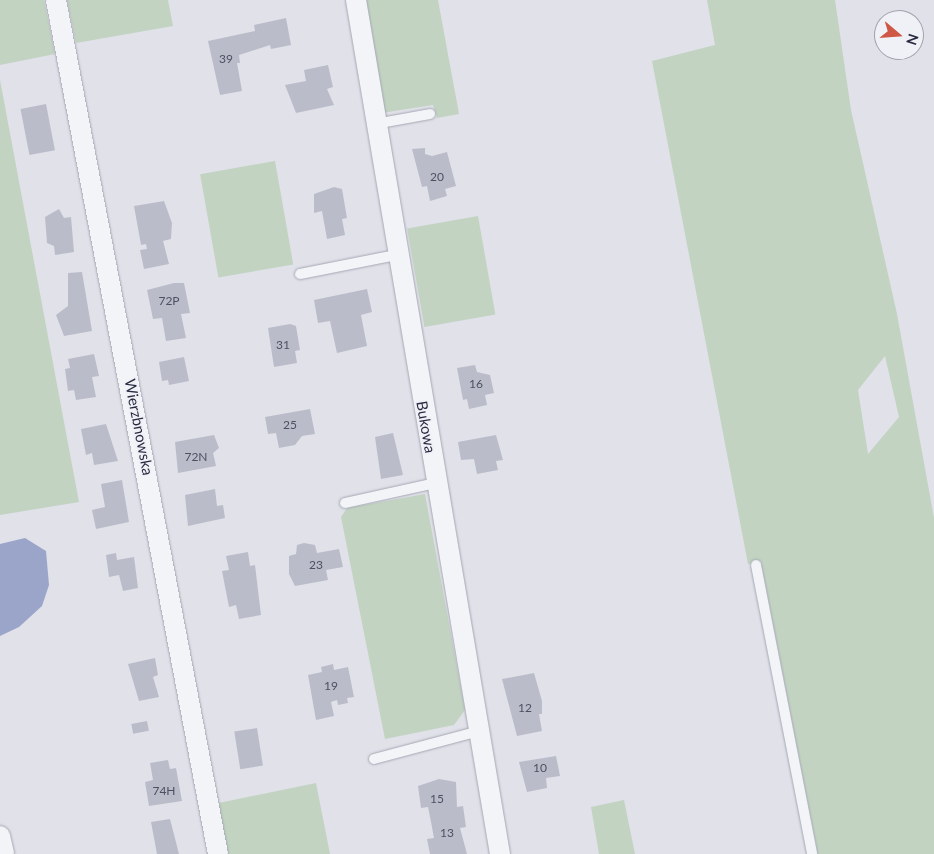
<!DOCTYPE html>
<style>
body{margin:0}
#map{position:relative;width:934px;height:854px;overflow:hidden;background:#e0e1e9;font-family:Lato,sans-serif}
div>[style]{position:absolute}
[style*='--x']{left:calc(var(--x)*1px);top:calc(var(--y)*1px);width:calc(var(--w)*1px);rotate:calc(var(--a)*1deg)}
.green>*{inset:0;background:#c2d3c2;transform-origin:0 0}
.water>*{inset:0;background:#9ba5c9}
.building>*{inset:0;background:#bbbcc9;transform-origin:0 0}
.roads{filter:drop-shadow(0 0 1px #a5a7b3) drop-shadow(0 0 1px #a5a7b3)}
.service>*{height:10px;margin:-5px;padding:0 5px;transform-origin:5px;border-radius:5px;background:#f3f4f8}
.minor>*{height:20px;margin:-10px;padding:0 10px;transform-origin:10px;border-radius:10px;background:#f3f4f8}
span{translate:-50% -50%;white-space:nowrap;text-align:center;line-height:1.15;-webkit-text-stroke:4px #f0f1f7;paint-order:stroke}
.number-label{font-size:12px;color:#4e4f63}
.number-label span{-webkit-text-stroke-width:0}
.street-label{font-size:15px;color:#292b41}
.north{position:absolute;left:874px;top:10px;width:50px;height:50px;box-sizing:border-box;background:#f0f1f7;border:1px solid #a0a2ae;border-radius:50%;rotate:108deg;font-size:14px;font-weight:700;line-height:20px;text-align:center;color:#292b41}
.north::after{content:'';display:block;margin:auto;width:18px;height:22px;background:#cf5745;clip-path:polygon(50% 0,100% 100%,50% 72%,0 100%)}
</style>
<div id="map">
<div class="green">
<i style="clip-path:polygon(0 0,44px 0,55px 54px,0 65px)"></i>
<i style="clip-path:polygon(67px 0,168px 0,173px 26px,76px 43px)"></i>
<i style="clip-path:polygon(364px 0,438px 0,459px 114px,437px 118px,433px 105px,382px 113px)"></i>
<i style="clip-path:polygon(evenodd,707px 0,835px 0,851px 110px,897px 314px,934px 518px,934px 854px,818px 854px,761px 562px,748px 564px,652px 61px,715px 45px,707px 0,885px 356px,899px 417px,868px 454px,858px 390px,885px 356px)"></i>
<i style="clip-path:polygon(0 80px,79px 502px,0 515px)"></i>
<i style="left:275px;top:161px;width:105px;height:76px;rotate:80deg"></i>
<i style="left:478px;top:216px;width:100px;height:72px;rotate:80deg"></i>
<i style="clip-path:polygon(425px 494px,465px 710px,454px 725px,385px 739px,341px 517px,347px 508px)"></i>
<i style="clip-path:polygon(316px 783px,330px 854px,224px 854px,214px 804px)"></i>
<i style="clip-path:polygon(624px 800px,635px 854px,599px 854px,591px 807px)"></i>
</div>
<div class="water">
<i style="clip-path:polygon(25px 538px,46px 551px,49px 585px,42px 606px,19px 627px,0 636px,0 544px)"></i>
</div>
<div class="building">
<i style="clip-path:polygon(286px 18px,291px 45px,271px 49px,270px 45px,239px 55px,240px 63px,237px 63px,242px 91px,220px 95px,208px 41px,255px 31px,254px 25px)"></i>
<i style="clip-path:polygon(328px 65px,333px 87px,327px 89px,334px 105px,296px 113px,285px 85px,306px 81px,304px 70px)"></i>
<i style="left:46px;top:104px;width:47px;height:26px;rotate:79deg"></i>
<i style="clip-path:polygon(425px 148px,425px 154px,432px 156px,447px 152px,456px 186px,445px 189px,447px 196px,430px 201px,427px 186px,422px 187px,412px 149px)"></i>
<i style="clip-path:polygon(334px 187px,342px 189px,347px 218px,342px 219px,345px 235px,327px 239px,322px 211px,314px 213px,314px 194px)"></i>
<i style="clip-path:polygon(164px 201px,172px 223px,171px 239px,163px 241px,169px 264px,144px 269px,140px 250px,147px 249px,146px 244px,141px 245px,134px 206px)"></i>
<i style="clip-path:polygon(59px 209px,64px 218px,71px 217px,74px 252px,55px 255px,54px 246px,47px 243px,45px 217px)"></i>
<i style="clip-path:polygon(82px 272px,92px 331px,64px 336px,56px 315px,68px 306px,68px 273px)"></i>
<i style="clip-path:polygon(174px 283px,184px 283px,190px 313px,181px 314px,186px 338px,166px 341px,162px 318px,153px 319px,147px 290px)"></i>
<i style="clip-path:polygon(367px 289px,372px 312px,361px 315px,367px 346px,337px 353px,330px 321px,318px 323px,314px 300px)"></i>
<i style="clip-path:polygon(290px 324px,296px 326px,300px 350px,295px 351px,297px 363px,274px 367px,268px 328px)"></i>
<i style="clip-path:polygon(94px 354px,99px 376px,92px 377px,96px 397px,76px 400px,74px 390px,68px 391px,65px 369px,70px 368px,68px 359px)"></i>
<i style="clip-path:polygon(184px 357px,189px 381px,169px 385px,168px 380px,162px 381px,159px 362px)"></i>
<i style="clip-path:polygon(475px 365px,477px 372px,490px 375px,494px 393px,485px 395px,487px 405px,469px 409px,467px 399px,463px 400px,457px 368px)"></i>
<i style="clip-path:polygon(310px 409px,315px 434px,302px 436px,295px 445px,279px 448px,276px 433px,268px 434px,265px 417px)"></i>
<i style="clip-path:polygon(106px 424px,118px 461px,94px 465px,92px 453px,86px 455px,81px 429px)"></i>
<i style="clip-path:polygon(393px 433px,403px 475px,381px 479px,375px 437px)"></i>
<i style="clip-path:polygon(214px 435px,219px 448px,213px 453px,216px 466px,178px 473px,175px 442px)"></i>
<i style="clip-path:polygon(496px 435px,503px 460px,496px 461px,498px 470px,477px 474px,474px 459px,461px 460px,458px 442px)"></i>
<i style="clip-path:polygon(122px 480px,129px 522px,96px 529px,92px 510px,105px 507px,101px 484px)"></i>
<i style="clip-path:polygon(215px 489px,217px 506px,223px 505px,225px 518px,188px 526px,185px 495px)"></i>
<i style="clip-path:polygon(304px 543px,315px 545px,317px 553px,339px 549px,343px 567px,326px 570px,328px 580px,295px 586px,289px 574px,289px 556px,296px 554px,297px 545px)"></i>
<i style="clip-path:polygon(248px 552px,250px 566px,255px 565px,261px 615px,239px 619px,236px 605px,229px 607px,222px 571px,229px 570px,226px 556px)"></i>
<i style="clip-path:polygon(116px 553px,117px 560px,134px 557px,138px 588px,123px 591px,119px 575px,109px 577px,106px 555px)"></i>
<i style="clip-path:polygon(155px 658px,158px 675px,153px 677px,159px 697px,139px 701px,128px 664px)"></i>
<i style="clip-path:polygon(333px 664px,334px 670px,348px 667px,354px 697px,347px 698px,348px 703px,338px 705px,337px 700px,331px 702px,334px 716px,316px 720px,308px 675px,322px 672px,321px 667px)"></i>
<i style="clip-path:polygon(534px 673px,542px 701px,542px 714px,539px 714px,542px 731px,517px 736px,502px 679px)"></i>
<i style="left:147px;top:721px;width:10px;height:16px;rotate:79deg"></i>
<i style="left:257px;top:728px;width:38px;height:23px;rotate:81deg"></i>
<i style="clip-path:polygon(556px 756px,560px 776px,546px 778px,547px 788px,527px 792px,519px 762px)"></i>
<i style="clip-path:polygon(168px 760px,170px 769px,176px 768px,182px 801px,149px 806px,145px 782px,153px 780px,150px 763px)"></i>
<i style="clip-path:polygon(439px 779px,456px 782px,457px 807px,463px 806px,466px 827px,460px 828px,467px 854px,430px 854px,427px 839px,434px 838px,431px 822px,428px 807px,421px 808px,418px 786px)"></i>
<i style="clip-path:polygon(170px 819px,179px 854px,157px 854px,151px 822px)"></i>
</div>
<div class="roads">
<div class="service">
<i style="--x:375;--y:124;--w:56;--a:-10.3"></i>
<i style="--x:300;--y:274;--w:98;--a:-11.2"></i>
<i style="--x:345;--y:503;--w:93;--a:-12.4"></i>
<i style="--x:756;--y:565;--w:294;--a:79"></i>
<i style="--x:374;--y:759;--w:109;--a:-14.9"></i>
</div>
<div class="minor">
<i style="--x:56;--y:0;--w:869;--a:79.26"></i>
<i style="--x:356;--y:0;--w:866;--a:80.43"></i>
<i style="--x:0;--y:836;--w:18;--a:77"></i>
</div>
</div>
<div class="number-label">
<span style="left:226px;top:59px">39</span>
<span style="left:437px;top:177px">20</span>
<span style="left:169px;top:301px">72P</span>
<span style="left:283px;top:345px">31</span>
<span style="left:476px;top:384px">16</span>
<span style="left:290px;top:425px">25</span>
<span style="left:196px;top:457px">72N</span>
<span style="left:316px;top:565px">23</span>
<span style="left:331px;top:686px">19</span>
<span style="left:525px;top:708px">12</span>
<span style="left:540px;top:768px">10</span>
<span style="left:164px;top:791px">74H</span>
<span style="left:437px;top:799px">15</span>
<span style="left:447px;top:833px">13</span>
</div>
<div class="street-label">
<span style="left:139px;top:427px;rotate:79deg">Wierzbnowska</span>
<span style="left:426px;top:427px;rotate:80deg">Bukowa</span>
</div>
<div class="north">N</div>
</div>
